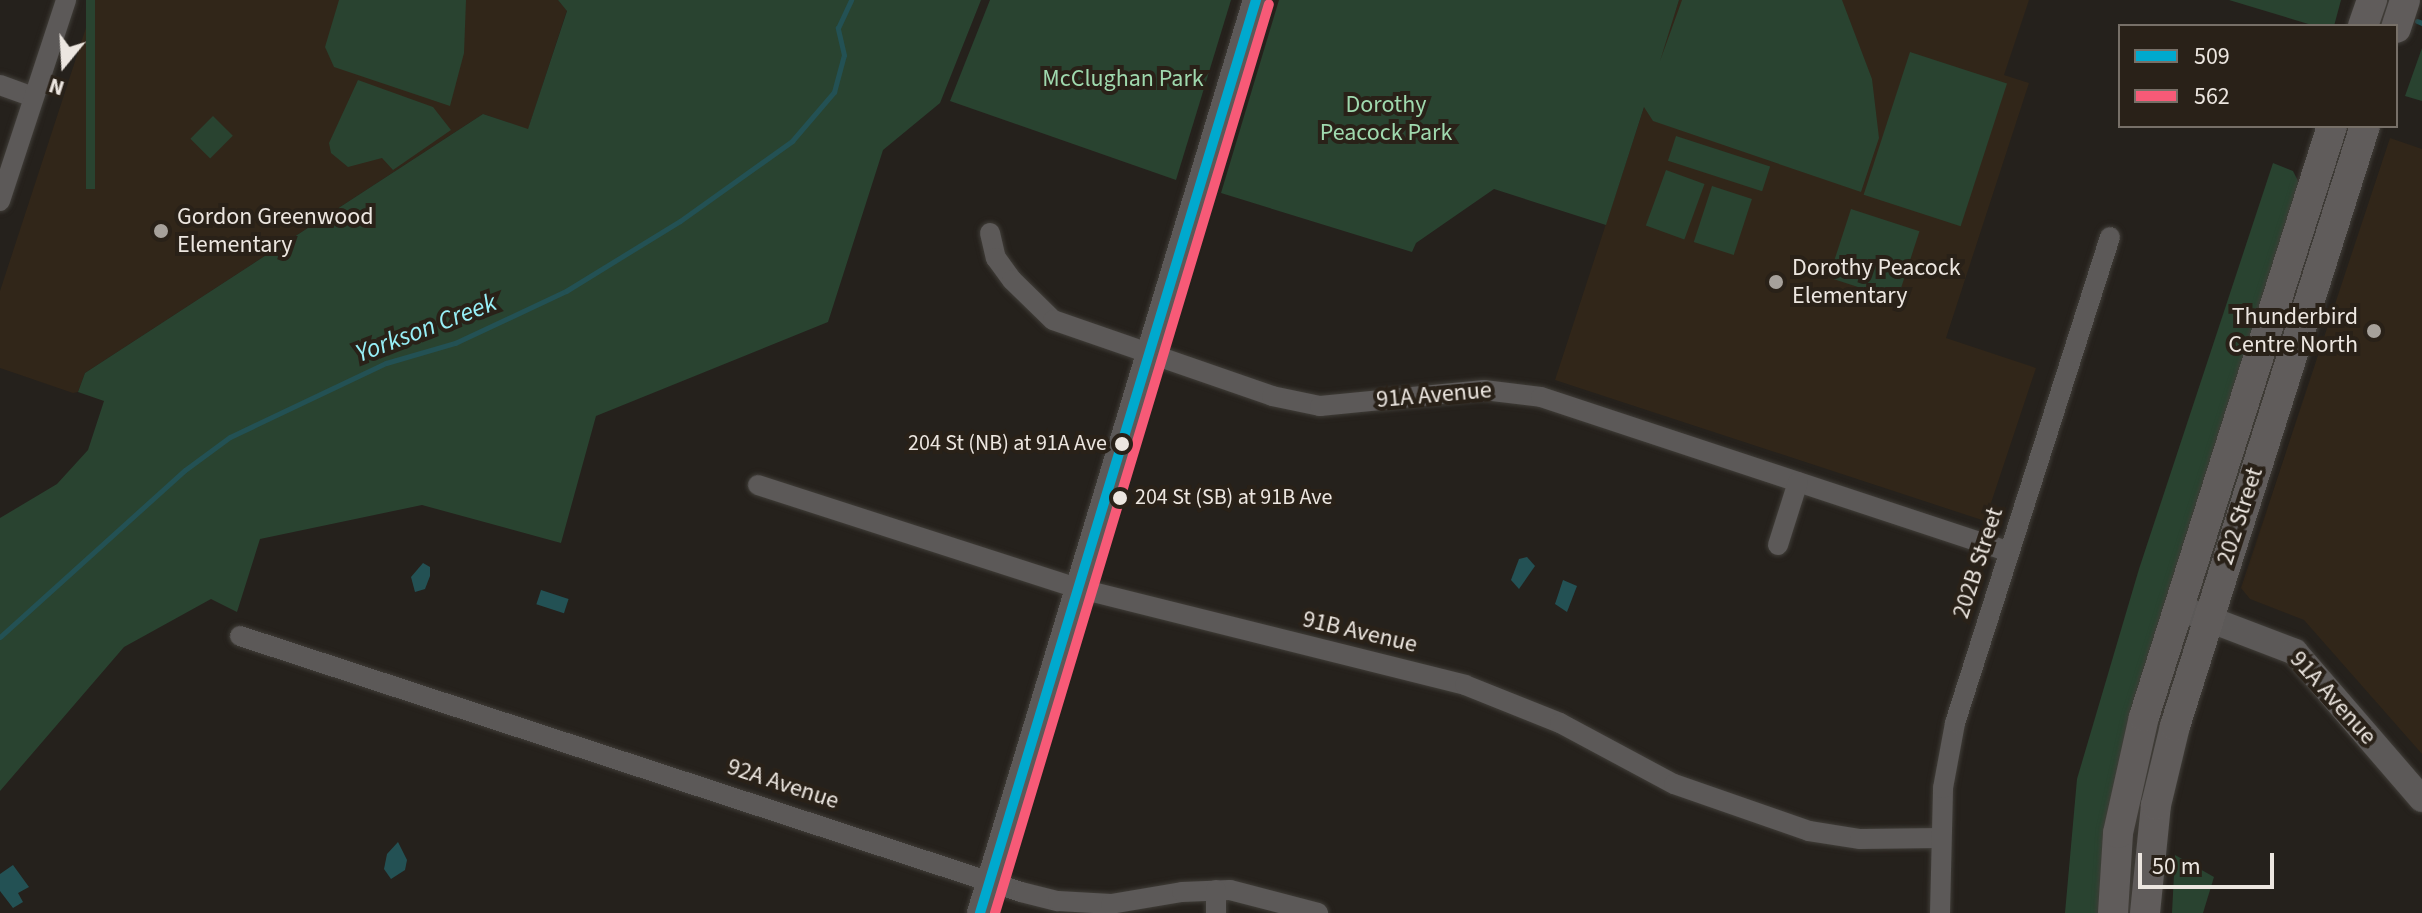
<!DOCTYPE html>
<style>
body{margin:0}
#map{position:relative;width:2422px;height:913px;overflow:hidden;background:#25211c;font-family:"Source Sans 3",sans-serif}
div>[style]{position:absolute}
[style*='--x']{left:calc(var(--x)*1px);top:calc(var(--y)*1px);width:calc(var(--w)*1px);rotate:calc(var(--a)*1deg)}
.built>*{inset:0;background:#312619}
.green>*{inset:0;background:#294330;transform-origin:0 0}
.water>*{inset:0;background:#235154;transform-origin:0 0}
.stream>*{height:5px;margin:-2.5px;padding:0 2.5px;transform-origin:2.5px;border-radius:2.5px;background:#235154}
.roads{filter:drop-shadow(0 0 2px #403d38) drop-shadow(0 0 2px #403d38)}
.minor>*{height:20px;margin:-10px;padding:0 10px;transform-origin:10px;border-radius:10px;background:#5c5958}
.tertiary>*{height:26px;margin:-13px;padding:0 13px;transform-origin:13px;border-radius:13px;background:#5c5958}
.secondary>*{height:30px;margin:-15px;padding:0 15px;transform-origin:15px;border-radius:15px;background:#605c5b}
.bus-1>*{height:10px;margin:-5px;padding:0 5px;transform-origin:5px;border-radius:5px;background:#00a9ce}
.bus-2>*{height:10px;margin:-5px;padding:0 5px;transform-origin:5px;border-radius:5px;background:#f75a77}
.dots>*{width:22px;height:22px;translate:-50% -50%;box-sizing:border-box;border:4px solid #292118;border-radius:50%}
span{translate:-50% -50%;white-space:nowrap;text-align:center;line-height:1.15;-webkit-text-stroke:8px #292118;paint-order:stroke}
.bus-label{font-size:22px;color:#ece6e0}
.right{translate:-100% -50%;text-align:right}
.left{translate:0 -50%;text-align:left}
.park-label{font-size:24px;color:#9fd9ae}
.poi-label{font-size:24px;color:#ece6e0}
.street-label{font-size:24px;color:#ece6e0}
.water-label{font-size:26px;color:#97eff7;font-style:italic}
.legend{position:absolute;left:2118px;top:24px;width:280px;height:104px;box-sizing:border-box;background:#292118;border:2px solid #777068;margin:0;padding:10px 14px;list-style:none;font-size:24px;color:#ece6e0}
.legend li{display:flex;align-items:center;gap:16px;height:40px}
.legend b{width:40px;border:2px solid #777068}
.north{position:absolute;left:24px;top:24px;width:80px;height:80px;-webkit-text-stroke:6px #292118;paint-order:stroke;rotate:198deg;font-size:22px;font-weight:700;line-height:32px;text-align:center;color:#ece6e0}
.north::after{content:'';display:block;margin:auto;width:28px;height:36px;background:#ece6e0;clip-path:polygon(50% 0,100% 100%,50% 72%,0 100%)}
.scale{position:absolute;left:2138px;top:853px;width:136px;height:36px;box-sizing:border-box;border:4px solid #ece6e0;border-top:0;padding-left:10px;font-size:24px;line-height:28px;white-space:nowrap;color:#ece6e0;-webkit-text-stroke:6px #292118;paint-order:stroke}
</style>
<div id="map">
<div class="built">
<i style="clip-path:polygon(95px 0,558px 0,567px 10px,528px 130px,483px 114px,85px 373px,78px 392px,73px 393px,0 368px,0 291px)"></i>
<i style="clip-path:polygon(1679px 0,2029px 0,2004px 75px,2029px 83px,1946px 338px,2036px 368px,1985px 521px,1555px 380px)"></i>
<i style="clip-path:polygon(2390px 138px,2422px 149px,2422px 754px,2304px 620px,2250px 599px,2241px 588px)"></i>
</div>
<div class="green">
<i style="left:86px;top:0;width:9px;height:189px"></i>
<i style="clip-path:polygon(339px 0,466px 0,464px 53px,450px 106px,334px 67px,325px 47px)"></i>
<i style="clip-path:polygon(558px 0,981px 0,940px 103px,883px 150px,828px 322px,596px 416px,561px 543px,422px 505px,260px 539px,237px 612px,211px 599px,124px 647px,0 791px,0 518px,57px 484px,88px 450px,104px 401px,78px 392px,85px 373px,483px 114px,528px 129px,567px 11px)"></i>
<i style="clip-path:polygon(990px 0,1231px 0,1176px 180px,950px 101px)"></i>
<i style="clip-path:polygon(1279px 0,1679px 0,1660px 61px,1682px 0,1842px 0,1872px 79px,1879px 138px,1861px 192px,1653px 121px,1644px 107px,1606px 225px,1494px 189px,1416px 243px,1412px 252px,1221px 193px)"></i>
<i style="clip-path:polygon(2229px 0,2341px 0,2334px 26px,2315px 26px)"></i>
<i style="clip-path:polygon(2422px 48px,2422px 101px,2405px 96px)"></i>
<i style="left:1910px;top:52px;width:102px;height:150px;rotate:18deg"></i>
<i style="clip-path:polygon(358px 80px,433px 107px,451px 130px,393px 170px,382px 158px,348px 167px,331px 153px,329px 143px)"></i>
<i style="left:213px;top:116px;width:28px;height:32px;rotate:45deg"></i>
<i style="left:1676px;top:136px;width:99px;height:26px;rotate:18deg"></i>
<i style="clip-path:polygon(2273px 163px,2293px 171px,2301px 187px,2103px 913px,2065px 913px,2077px 779px,2139px 569px)"></i>
<i style="left:1666px;top:170px;width:41px;height:59px;rotate:20deg"></i>
<i style="left:1712px;top:186px;width:42px;height:59px;rotate:18deg"></i>
<i style="left:1851px;top:209px;width:72px;height:72px;rotate:18deg"></i>
<i style="clip-path:polygon(2175px 855px,2214px 877px,2203px 913px,2172px 913px)"></i>
</div>
<div class="water">
<i style="clip-path:polygon(1527px 557px,1535px 566px,1519px 589px,1511px 580px,1519px 559px)"></i>
<i style="clip-path:polygon(423px 563px,430px 567px,430px 576px,425px 589px,415px 592px,411px 577px)"></i>
<i style="clip-path:polygon(1563px 580px,1577px 586px,1567px 612px,1555px 604px)"></i>
<i style="left:541px;top:590px;width:29px;height:15px;rotate:18deg"></i>
<i style="clip-path:polygon(398px 842px,407px 860px,405px 870px,391px 879px,384px 869px,387px 854px)"></i>
<i style="clip-path:polygon(13px 865px,29px 887px,18px 893px,23px 902px,13px 908px,0 891px,0 874px)"></i>
</div>
<div class="stream">
<i style="--x:2417;--y:21;--w:5;--a:22"></i>
<i style="--x:0;--y:637;--w:249;--a:-42.1"></i>
<i style="--x:185;--y:470;--w:56;--a:-36.3"></i>
<i style="--x:230;--y:437;--w:173;--a:-25.4"></i>
<i style="--x:386;--y:363;--w:72;--a:-16.2"></i>
<i style="--x:455;--y:343;--w:123;--a:-25.1"></i>
<i style="--x:566;--y:291;--w:134;--a:-31.6"></i>
<i style="--x:680;--y:221;--w:138;--a:-35.5"></i>
<i style="--x:792;--y:141;--w:65;--a:-49.4"></i>
<i style="--x:834;--y:92;--w:38;--a:-75"></i>
<i style="--x:844;--y:55;--w:28;--a:-103"></i>
<i style="--x:838;--y:28;--w:31;--a:-65"></i>
</div>
<div class="roads">
<div class="minor">
<i style="--x:0;--y:85;--w:35;--a:20"></i>
<i style="--x:0;--y:201;--w:212;--a:-71.8"></i>
<i style="--x:990;--y:233;--w:26;--a:77"></i>
<i style="--x:996;--y:258;--w:27;--a:54"></i>
<i style="--x:1012;--y:280;--w:57;--a:44.3"></i>
<i style="--x:1053;--y:320;--w:232;--a:19.1"></i>
<i style="--x:1272;--y:396;--w:49;--a:11.8"></i>
<i style="--x:1320;--y:406;--w:165;--a:-5.6"></i>
<i style="--x:1484;--y:390;--w:57;--a:7"></i>
<i style="--x:1541;--y:397;--w:493;--a:18.3"></i>
<i style="--x:758;--y:485;--w:335;--a:17.9"></i>
<i style="--x:1077;--y:588;--w:400;--a:14"></i>
<i style="--x:1465;--y:685;--w:102;--a:21.8"></i>
<i style="--x:1560;--y:723;--w:129;--a:28.2"></i>
<i style="--x:1674;--y:784;--w:143;--a:19.2"></i>
<i style="--x:1809;--y:831;--w:52;--a:8.9"></i>
<i style="--x:1860;--y:839;--w:80;--a:-0.7"></i>
<i style="--x:1778;--y:545;--w:66;--a:-72.4"></i>
<i style="--x:240;--y:636;--w:822;--a:18.15"></i>
<i style="--x:1021;--y:892;--w:38;--a:14"></i>
<i style="--x:1058;--y:901;--w:53;--a:3.2"></i>
<i style="--x:1111;--y:904;--w:72;--a:-9.6"></i>
<i style="--x:1182;--y:892;--w:48;--a:-2.4"></i>
<i style="--x:1230;--y:890;--w:91;--a:14.6"></i>
<i style="--x:1216;--y:890;--w:23;--a:90"></i>
<i style="--x:1940;--y:913;--w:125;--a:-88.6"></i>
<i style="--x:1943;--y:788;--w:66;--a:-79.5"></i>
<i style="--x:1955;--y:723;--w:510;--a:-72.31"></i>
</div>
<div class="tertiary">
<i style="--x:2180;--y:608;--w:123;--a:20.9"></i>
<i style="--x:2295;--y:652;--w:194;--a:49.2"></i>
<i style="--x:980;--y:913;--w:954;--a:-73.18"></i>
</div>
<div class="secondary">
<i style="--x:2363;--y:26;--w:28;--a:-71"></i>
<i style="--x:2396;--y:28;--w:29;--a:-72"></i>
<i style="--x:2113;--y:913;--w:80;--a:-86.4"></i>
<i style="--x:2118;--y:833;--w:119;--a:-77.4"></i>
<i style="--x:2144;--y:717;--w:620;--a:-72.35"></i>
<i style="--x:2145;--y:913;--w:109;--a:-84.2"></i>
<i style="--x:2156;--y:805;--w:81;--a:-76.5"></i>
<i style="--x:2175;--y:726;--w:629;--a:-72.43"></i>
</div>
</div>
<div class="bus-1">
<i style="--x:980;--y:913;--w:954;--a:-73.18"></i>
</div>
<div class="bus-2">
<i style="--x:995;--y:913;--w:949;--a:-73.23"></i>
</div>
<div class="dots">
<i style="left:161px;top:231px;background:#a6a19b"></i>
<i style="left:1776px;top:282px;background:#a6a19b"></i>
<i style="left:2374px;top:331px;background:#a6a19b"></i>
<i style="left:1122px;top:444px;background:#ece6e0"></i>
<i style="left:1120px;top:498px;background:#ece6e0"></i>
</div>
<div class="bus-label">
<span class="right" style="left:1107px;top:444px">204 St (NB) at 91A Ave</span>
<span class="left" style="left:1135px;top:498px">204 St (SB) at 91B Ave</span>
</div>
<div class="park-label">
<span style="left:1123px;top:79px">McClughan Park</span>
<span style="left:1386px;top:119px">Dorothy<br>Peacock Park</span>
</div>
<div class="poi-label">
<span class="left" style="left:177px;top:231px">Gordon Greenwood<br>Elementary</span>
<span class="left" style="left:1792px;top:282px">Dorothy Peacock<br>Elementary</span>
<span class="right" style="left:2358px;top:331px">Thunderbird<br>Centre North</span>
</div>
<div class="street-label">
<span style="left:1434px;top:395px;rotate:-5deg">91A Avenue</span>
<span style="left:2240px;top:516px;rotate:-72deg">202 Street</span>
<span style="left:1978px;top:563px;rotate:-72deg">202B Street</span>
<span style="left:1360px;top:632px;rotate:13deg">91B Avenue</span>
<span style="left:2333px;top:698px;rotate:48deg">91A Avenue</span>
<span style="left:783px;top:784px;rotate:18deg">92A Avenue</span>
</div>
<div class="water-label">
<span style="left:426px;top:328px;rotate:-21deg">Yorkson Creek</span>
</div>
<ul class="legend">
<li><b style="height:10px;background:#00a9ce"></b>509</li>
<li><b style="height:10px;background:#f75a77"></b>562</li>
</ul>
<div class="north">N</div>
<div class="scale">50 m</div>
</div>
